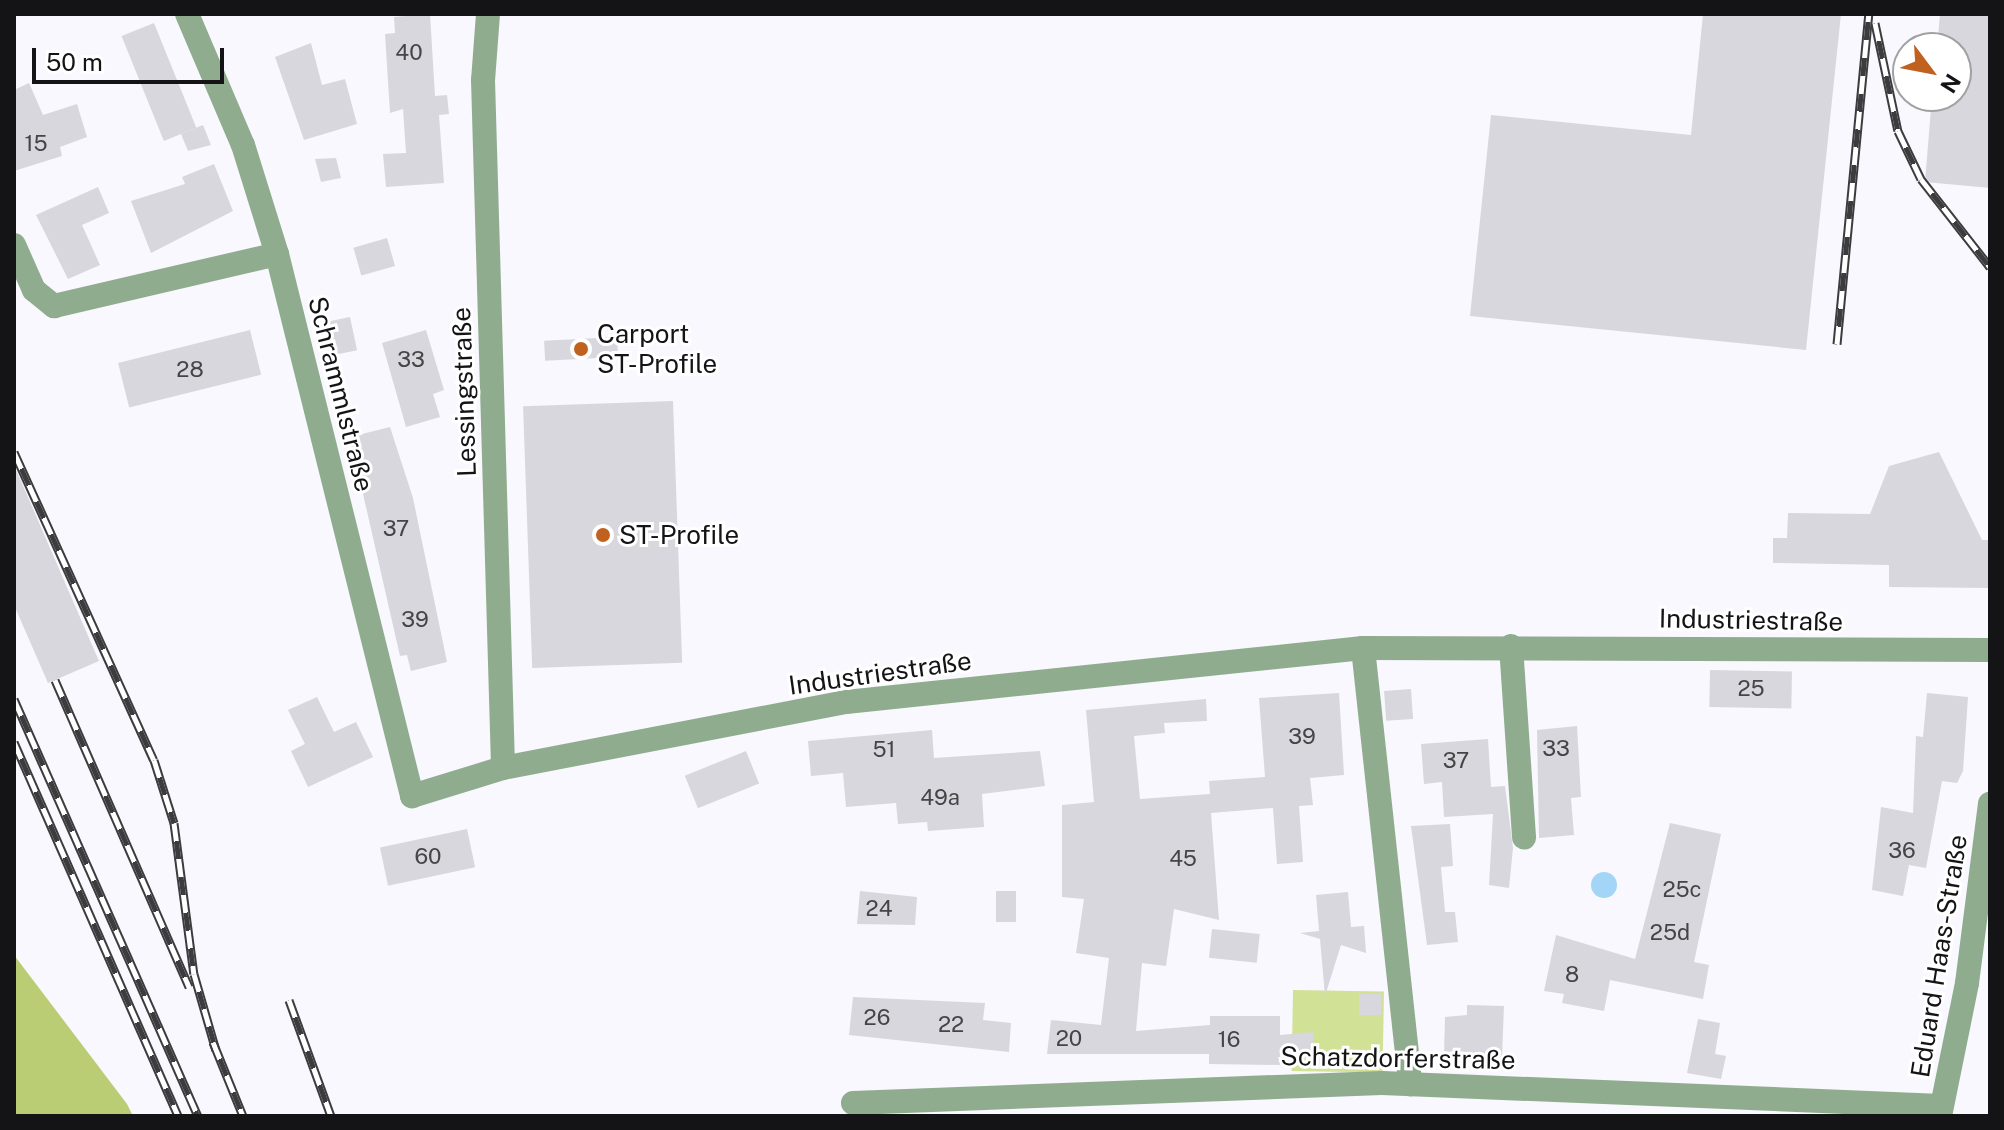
<!DOCTYPE html>
<meta charset="utf-8">
<style>
body{margin:0}
#map{position:relative;width:2004px;height:1130px;overflow:hidden;background:#f8f8fe;font-family:"Public Sans",sans-serif}
div>[style]{position:absolute}
[style*='--x']{left:calc(var(--x)*1px);top:calc(var(--y)*1px);width:calc(var(--w)*1px);rotate:calc(var(--a)*1deg)}
.green>*{inset:0;background:#d1e196;transform-origin:0 0}
.forest>*{inset:0;background:#bacc74}
.water>*{inset:0;background:#a3d5f6}
.round{border-radius:50%}
.building>*{inset:0;background:#d7d7dd;transform-origin:0 0}
.minor>*{height:24px;margin:-12px;padding:0 12px;transform-origin:12px;border-radius:12px;background:#90ac8e}
.rail>*{height:9px;margin-top:-4.5px;transform-origin:0;background:repeating-linear-gradient(90deg,#fff 0 18px,#3c3c3f 0 36px);box-sizing:border-box;border-block:2px solid #3c3c3f}
.dots>*{width:22px;height:22px;translate:-50% -50%;box-sizing:border-box;border:4px solid #fff;border-radius:50%}
span{translate:-50% -50%;white-space:nowrap;text-align:center;line-height:1.15;-webkit-text-stroke:6px #fff;paint-order:stroke}
.number-label{font-size:22px;color:#454548}
.number-label span{-webkit-text-stroke-width:0}
.poi-label{font-size:26px;color:#141416}
.left{translate:0 -50%;text-align:left}
.street-label{font-size:26px;color:#141416}
.frame{position:absolute;inset:0;border:16px solid #141416;pointer-events:none}
.north{position:absolute;left:1892px;top:32px;width:80px;height:80px;box-sizing:border-box;background:#fff;border:2px solid #a1a1a2;border-radius:50%;rotate:122deg;font-size:22px;font-weight:700;line-height:32px;text-align:center;color:#141416}
.north::after{content:'';display:block;margin:auto;width:28px;height:36px;background:#c16120;clip-path:polygon(50% 0,100% 100%,50% 72%,0 100%)}
.scale{position:absolute;left:32px;top:48px;width:192px;height:36px;box-sizing:border-box;border:4px solid #141416;border-top:0;padding-left:10px;font-size:24px;line-height:28px;white-space:nowrap;color:#141416;-webkit-text-stroke:6px #fff;paint-order:stroke}
</style>
<div id="map">
<div class="green">
<i style="left:1293px;top:990px;width:91px;height:81px;rotate:1deg"></i>
</div>
<div class="forest">
<i style="clip-path:polygon(14px 955px,127px 1104px,133px 1116px,16px 1116px)"></i>
</div>
<div class="water">
<i class="round" style="left:1591px;top:872px;width:26px;height:26px"></i>
</div>
<div class="building">
<i style="clip-path:polygon(430px 14px,435px 96px,447px 95px,449px 114px,439px 115px,444px 183px,386px 187px,383px 154px,406px 153px,403px 109px,390px 113px,385px 34px,395px 33px,394px 17px)"></i>
<i style="clip-path:polygon(1703px 14px,1841px 14px,1806px 350px,1470px 316px,1491px 115px,1691px 135px)"></i>
<i style="clip-path:polygon(1940px 14px,1990px 14px,1990px 188px,1925px 182px,1932px 96px,1956px 96px,1956px 48px,1937px 48px)"></i>
<i style="left:154px;top:23px;width:113px;height:35px;rotate:68deg"></i>
<i style="clip-path:polygon(311px 43px,322px 85px,345px 79px,357px 124px,304px 140px,275px 57px)"></i>
<i style="clip-path:polygon(29px 83px,43px 115px,77px 104px,87px 137px,60px 147px,62px 156px,14px 171px,14px 90px)"></i>
<i style="clip-path:polygon(203px 125px,211px 145px,188px 151px,181px 134px)"></i>
<i style="clip-path:polygon(336px 158px,341px 178px,321px 182px,315px 159px)"></i>
<i style="clip-path:polygon(214px 164px,233px 211px,151px 253px,131px 201px,185px 184px,182px 177px)"></i>
<i style="clip-path:polygon(98px 187px,109px 213px,82px 225px,100px 265px,68px 279px,36px 215px)"></i>
<i style="left:387px;top:238px;width:29px;height:35px;rotate:74deg"></i>
<i style="left:350px;top:317px;width:34px;height:21px;rotate:78deg"></i>
<i style="left:250px;top:330px;width:46px;height:136px;rotate:76deg"></i>
<i style="clip-path:polygon(426px 330px,444px 390px,433px 394px,440px 417px,406px 427px,382px 343px)"></i>
<i style="left:617px;top:337px;width:20px;height:73px;rotate:87deg"></i>
<i style="left:673px;top:401px;width:262px;height:150px;rotate:88deg"></i>
<i style="clip-path:polygon(390px 427px,413px 498px,447px 662px,411px 671px,407px 655px,400px 656px,350px 437px)"></i>
<i style="clip-path:polygon(1939px 452px,1982px 540px,1990px 540px,1990px 588px,1889px 587px,1889px 565px,1773px 563px,1773px 538px,1787px 538px,1788px 513px,1870px 514px,1889px 466px)"></i>
<i style="clip-path:polygon(14px 465px,99px 661px,48px 683px,14px 605px)"></i>
<i style="left:1710px;top:670px;width:82px;height:37px;rotate:1deg"></i>
<i style="left:1411px;top:689px;width:30px;height:27px;rotate:86deg"></i>
<i style="clip-path:polygon(1339px 693px,1344px 775px,1310px 778px,1313px 805px,1299px 806px,1303px 862px,1277px 864px,1273px 808px,1211px 813px,1219px 920px,1174px 909px,1166px 966px,1142px 963px,1136px 1031px,1210px 1025px,1210px 1016px,1280px 1016px,1280px 1035px,1313px 1032px,1314px 1053px,1280px 1055px,1280px 1065px,1209px 1064px,1209px 1054px,1047px 1054px,1051px 1020px,1101px 1025px,1109px 958px,1076px 953px,1084px 899px,1062px 897px,1062px 805px,1094px 802px,1086px 710px,1206px 699px,1207px 721px,1164px 723px,1165px 733px,1134px 736px,1140px 799px,1210px 794px,1209px 781px,1265px 777px,1259px 698px)"></i>
<i style="clip-path:polygon(1927px 693px,1968px 697px,1963px 771px,1957px 783px,1942px 781px,1926px 868px,1909px 865px,1903px 896px,1872px 890px,1881px 807px,1913px 813px,1916px 736px,1923px 737px)"></i>
<i style="clip-path:polygon(317px 697px,334px 732px,356px 722px,373px 757px,308px 787px,291px 751px,305px 744px,288px 710px)"></i>
<i style="clip-path:polygon(1577px 726px,1581px 797px,1571px 798px,1574px 835px,1539px 838px,1537px 730px)"></i>
<i style="clip-path:polygon(932px 730px,934px 758px,1040px 751px,1045px 786px,982px 794px,984px 827px,928px 831px,927px 822px,898px 824px,896px 803px,846px 807px,843px 773px,811px 776px,808px 741px)"></i>
<i style="clip-path:polygon(1488px 739px,1491px 787px,1505px 786px,1513px 848px,1509px 888px,1489px 885px,1493px 814px,1444px 817px,1442px 782px,1424px 784px,1421px 744px)"></i>
<i style="left:746px;top:751px;width:35px;height:66px;rotate:68deg"></i>
<i style="clip-path:polygon(1670px 823px,1721px 834px,1694px 962px,1709px 965px,1703px 999px,1610px 980px,1604px 1011px,1562px 1003px,1564px 994px,1544px 991px,1556px 935px,1635px 959px)"></i>
<i style="clip-path:polygon(1450px 824px,1453px 866px,1441px 867px,1445px 912px,1455px 912px,1458px 942px,1427px 945px,1411px 826px)"></i>
<i style="left:467px;top:829px;width:39px;height:89px;rotate:78deg"></i>
<i style="clip-path:polygon(860px 891px,917px 897px,915px 925px,857px 924px)"></i>
<i style="left:996px;top:891px;width:20px;height:31px"></i>
<i style="clip-path:polygon(1348px 892px,1351px 927px,1364px 926px,1366px 953px,1341px 945px,1325px 996px,1320px 939px,1300px 933px,1319px 931px,1316px 895px)"></i>
<i style="left:1212px;top:929px;width:48px;height:29px;rotate:6deg"></i>
<i style="left:1359px;top:994px;width:22px;height:21px"></i>
<i style="clip-path:polygon(853px 997px,985px 1003px,983px 1020px,1011px 1023px,1009px 1052px,849px 1035px)"></i>
<i style="clip-path:polygon(1467px 1005px,1504px 1006px,1502px 1057px,1444px 1055px,1445px 1017px,1467px 1015px)"></i>
<i style="clip-path:polygon(1698px 1019px,1720px 1023px,1715px 1054px,1726px 1056px,1721px 1079px,1687px 1073px)"></i>
</div>
<div class="minor">
<i style="--x:187;--y:14;--w:142;--a:66.9"></i>
<i style="--x:243;--y:145;--w:114;--a:72.7"></i>
<i style="--x:277;--y:254;--w:559;--a:76.01"></i>
<i style="--x:412;--y:796;--w:95;--a:-17.1"></i>
<i style="--x:503;--y:768;--w:349;--a:-10.9"></i>
<i style="--x:846;--y:702;--w:520;--a:-5.96"></i>
<i style="--x:1363;--y:648;--w:627;--a:0.18"></i>
<i style="--x:488;--y:14;--w:66;--a:94.3"></i>
<i style="--x:483;--y:80;--w:688;--a:88.33"></i>
<i style="--x:14;--y:245;--w:49;--a:66"></i>
<i style="--x:34;--y:290;--w:26;--a:39"></i>
<i style="--x:54;--y:306;--w:229;--a:-13.1"></i>
<i style="--x:1511;--y:646;--w:192;--a:86.1"></i>
<i style="--x:1363;--y:648;--w:439;--a:83.8"></i>
<i style="--x:853;--y:1103;--w:529;--a:-2.17"></i>
<i style="--x:1382;--y:1083;--w:560;--a:2.35"></i>
<i style="--x:1940;--y:1116;--w:136;--a:-78.5"></i>
<i style="--x:1967;--y:983;--w:181;--a:-82.7"></i>
</div>
<div class="rail">
<i style="--x:1875;--y:23;--w:110;--a:78"></i>
<i style="--x:1898;--y:131;--w:53;--a:64.4"></i>
<i style="--x:1921;--y:179;--w:112;--a:51.9"></i>
<i style="--x:1837;--y:344;--w:332;--a:-84.5"></i>
<i style="--x:14;--y:452;--w:338;--a:65.6"></i>
<i style="--x:154;--y:760;--w:66;--a:72.4"></i>
<i style="--x:174;--y:823;--w:152;--a:82.5"></i>
<i style="--x:194;--y:974;--w:79;--a:73.9"></i>
<i style="--x:55;--y:680;--w:335;--a:66.4"></i>
<i style="--x:14;--y:699;--w:456;--a:66.2"></i>
<i style="--x:14;--y:742;--w:408;--a:66.3"></i>
<i style="--x:289;--y:1000;--w:123;--a:70.1"></i>
<i style="--x:213;--y:1042;--w:80;--a:67.9"></i>
</div>
<div class="dots">
<i style="left:581px;top:349px;background:#c16120"></i>
<i style="left:603px;top:535px;background:#c16120"></i>
</div>
<div class="number-label">
<span style="left:409px;top:53px">40</span>
<span style="left:36px;top:144px">15</span>
<span style="left:411px;top:360px">33</span>
<span style="left:190px;top:370px">28</span>
<span style="left:396px;top:529px">37</span>
<span style="left:415px;top:620px">39</span>
<span style="left:1751px;top:689px">25</span>
<span style="left:1302px;top:737px">39</span>
<span style="left:1556px;top:749px">33</span>
<span style="left:884px;top:750px">51</span>
<span style="left:1456px;top:761px">37</span>
<span style="left:940px;top:798px">49a</span>
<span style="left:1902px;top:851px">36</span>
<span style="left:428px;top:857px">60</span>
<span style="left:1183px;top:859px">45</span>
<span style="left:1682px;top:890px">25c</span>
<span style="left:879px;top:909px">24</span>
<span style="left:1670px;top:933px">25d</span>
<span style="left:1572px;top:975px">8</span>
<span style="left:877px;top:1018px">26</span>
<span style="left:951px;top:1025px">22</span>
<span style="left:1069px;top:1039px">20</span>
<span style="left:1229px;top:1040px">16</span>
</div>
<div class="poi-label">
<span class="left" style="left:597px;top:349px">Carport<br>ST-Profile</span>
<span class="left" style="left:619px;top:535px">ST-Profile</span>
</div>
<div class="street-label">
<span style="left:464px;top:392px;rotate:-92deg">Lessingstraße</span>
<span style="left:341px;top:394px;rotate:76deg">Schrammlstraße</span>
<span style="left:1751px;top:620px;rotate:1deg">Industriestraße</span>
<span style="left:880px;top:673px;rotate:-8deg">Industriestraße</span>
<span style="left:1939px;top:956px;rotate:-81deg">Eduard Haas-Straße</span>
<span style="left:1398px;top:1058px;rotate:1deg">Schatzdorferstraße</span>
</div>
<div class="frame"></div>
<div class="north">N</div>
<div class="scale">50 m</div>
</div>
